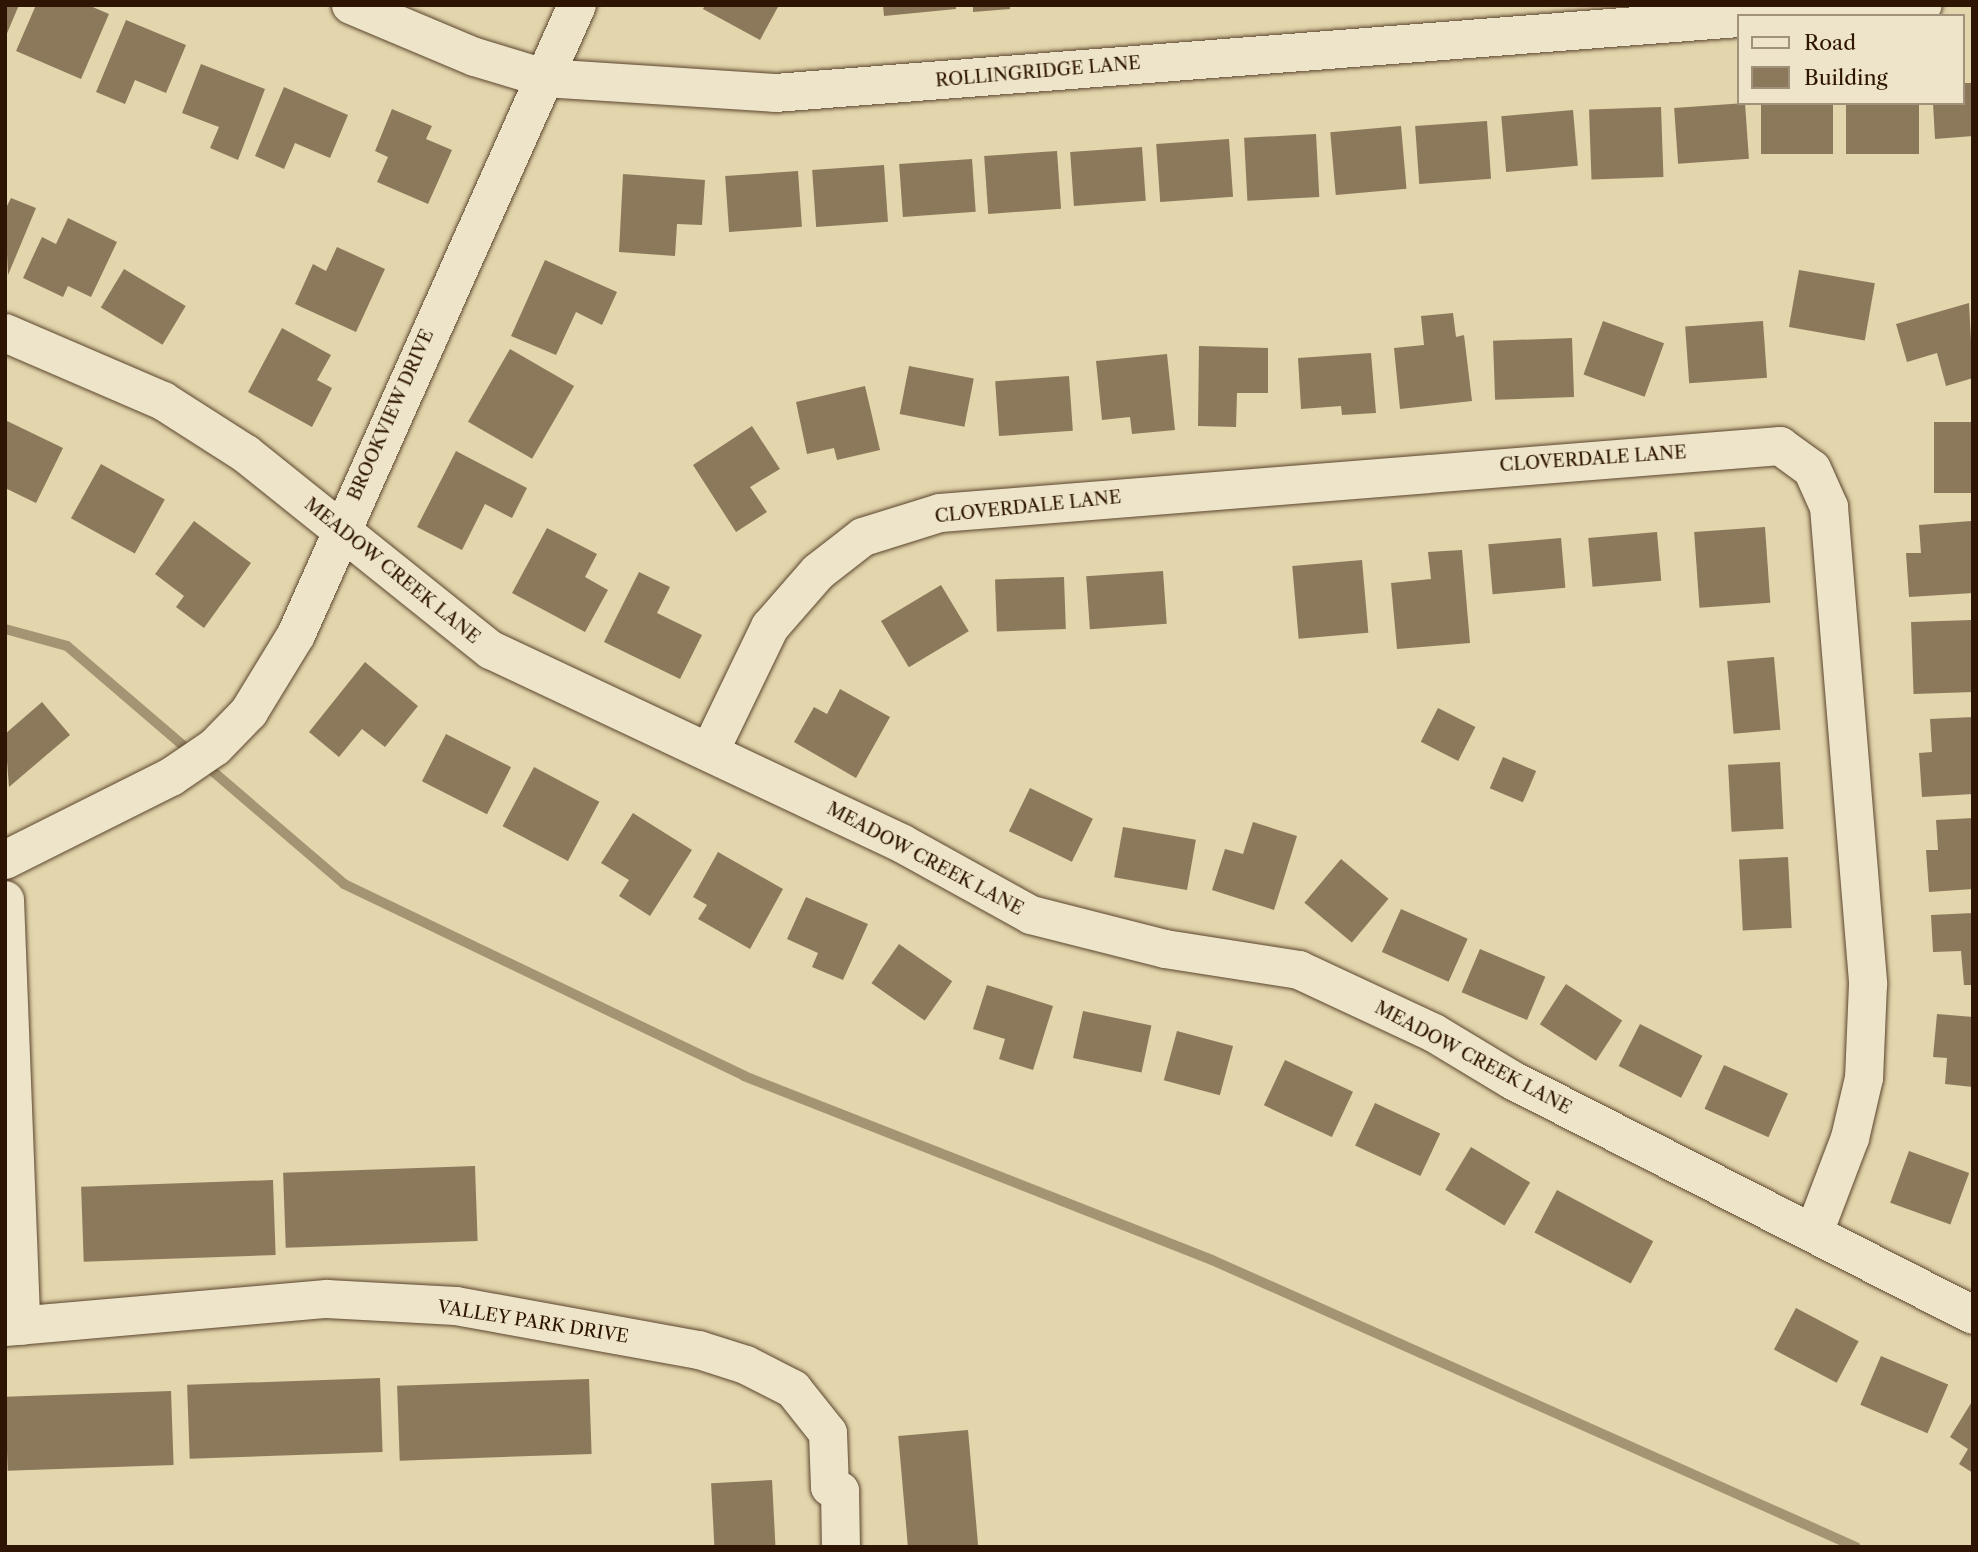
<!DOCTYPE html>
<style>
body{margin:0}
#map{position:relative;width:1978px;height:1552px;overflow:hidden;background:#e3d5ac;font-family:"Libre Caslon Text",serif}
div>[style]{position:absolute}
[style*='--x']{left:calc(var(--x)*1px);top:calc(var(--y)*1px);width:calc(var(--w)*1px);rotate:calc(var(--a)*1deg)}
.stream>*{height:10px;margin:-5px;padding:0 5px;transform-origin:5px;border-radius:5px;background:#a59473}
.building>*{inset:0;background:#8c795b;transform-origin:0 0}
.roads{filter:drop-shadow(0 0 2px #5b452d) drop-shadow(0 0 2px #5b452d)}
.minor>*{height:38px;margin:-19px;padding:0 19px;transform-origin:19px;border-radius:19px;background:#ede4c9}
span{translate:-50% -50%;white-space:nowrap;text-align:center;line-height:1.15;-webkit-text-stroke:6px #ede4c9;paint-order:stroke}
.street-label{font-size:18px;color:#2e1503}
.frame{position:absolute;inset:0;border:7px solid #2e1503;pointer-events:none}
.legend{position:absolute;left:1737px;top:14px;width:228px;height:91px;box-sizing:border-box;background:#ede4c9;border:2px solid #a1917a;margin:0;padding:9px 12px;list-style:none;font-size:21px;color:#2e1503}
.legend li{display:flex;align-items:center;gap:14px;height:35px}
.legend b{width:35px;border:2px solid #a1917a}
</style>
<div id="map">
<div class="stream">
<i style="--x:5;--y:629;--w:64;--a:15.3"></i>
<i style="--x:67;--y:646;--w:165;--a:40.6"></i>
<i style="--x:203;--y:763;--w:186;--a:40.6"></i>
<i style="--x:344;--y:884;--w:444;--a:25.6"></i>
<i style="--x:744;--y:1076;--w:503;--a:21.46"></i>
<i style="--x:1212;--y:1260;--w:705;--a:24.02"></i>
</div>
<div class="building">
<i style="clip-path:polygon(5px 5px,19px 5px,5px 38px)"></i>
<i style="clip-path:polygon(36px 5px,88px 5px,109px 14px,81px 79px,16px 51px)"></i>
<i style="clip-path:polygon(705px 5px,779px 5px,760px 40px,703px 9px)"></i>
<i style="clip-path:polygon(883px 5px,956px 5px,956px 9px,884px 16px)"></i>
<i style="clip-path:polygon(973px 5px,1010px 5px,1010px 9px,973px 12px)"></i>
<i style="clip-path:polygon(126px 20px,186px 45px,166px 93px,135px 80px,125px 104px,96px 92px)"></i>
<i style="clip-path:polygon(201px 64px,265px 89px,238px 160px,210px 148px,219px 127px,182px 113px)"></i>
<i style="clip-path:polygon(1962px 83px,1973px 83px,1973px 136px,1935px 139px,1933px 103px,1962px 103px)"></i>
<i style="clip-path:polygon(284px 87px,348px 115px,330px 158px,295px 143px,284px 169px,255px 156px)"></i>
<i style="left:1745px;top:103px;width:56px;height:71px;rotate:86deg"></i>
<i style="left:1761px;top:103px;width:72px;height:51px"></i>
<i style="left:1846px;top:103px;width:73px;height:51px"></i>
<i style="left:1661px;top:107px;width:70px;height:72px;rotate:88deg"></i>
<i style="clip-path:polygon(392px 109px,432px 126px,426px 139px,452px 150px,428px 204px,377px 182px,388px 157px,375px 151px)"></i>
<i style="left:1573px;top:110px;width:56px;height:72px;rotate:85deg"></i>
<i style="left:1487px;top:121px;width:58px;height:72px;rotate:86deg"></i>
<i style="left:1401px;top:126px;width:63px;height:71px;rotate:85deg"></i>
<i style="left:1316px;top:134px;width:63px;height:72px;rotate:87deg"></i>
<i style="left:1229px;top:139px;width:58px;height:73px;rotate:86deg"></i>
<i style="left:1142px;top:147px;width:54px;height:72px;rotate:86deg"></i>
<i style="left:1057px;top:151px;width:58px;height:73px;rotate:86deg"></i>
<i style="left:972px;top:159px;width:53px;height:73px;rotate:86deg"></i>
<i style="left:884px;top:165px;width:57px;height:72px;rotate:86deg"></i>
<i style="left:798px;top:171px;width:56px;height:73px;rotate:86deg"></i>
<i style="clip-path:polygon(623px 174px,705px 180px,702px 225px,677px 224px,675px 256px,619px 252px)"></i>
<i style="clip-path:polygon(11px 198px,36px 208px,8px 275px,5px 210px)"></i>
<i style="clip-path:polygon(68px 218px,117px 242px,91px 297px,68px 286px,63px 297px,23px 278px,42px 237px,56px 244px)"></i>
<i style="clip-path:polygon(337px 247px,385px 269px,356px 332px,295px 304px,313px 264px,326px 271px)"></i>
<i style="clip-path:polygon(545px 260px,617px 292px,602px 325px,576px 312px,556px 355px,511px 336px)"></i>
<i style="left:124px;top:269px;width:72px;height:45px;rotate:31deg"></i>
<i style="left:1799px;top:270px;width:77px;height:58px;rotate:10deg"></i>
<i style="clip-path:polygon(1969px 303px,1973px 378px,1946px 386px,1937px 353px,1907px 362px,1896px 324px)"></i>
<i style="clip-path:polygon(1453px 313px,1456px 337px,1464px 335px,1472px 401px,1400px 409px,1394px 348px,1424px 345px,1421px 316px)"></i>
<i style="left:1603px;top:321px;width:65px;height:57px;rotate:20deg"></i>
<i style="left:1763px;top:321px;width:57px;height:78px;rotate:86deg"></i>
<i style="clip-path:polygon(282px 328px,331px 355px,317px 380px,332px 388px,312px 427px,248px 392px)"></i>
<i style="left:1572px;top:338px;width:59px;height:79px;rotate:88deg"></i>
<i style="clip-path:polygon(1199px 346px,1268px 348px,1268px 393px,1237px 393px,1236px 427px,1198px 426px)"></i>
<i style="left:510px;top:349px;width:74px;height:84px;rotate:30deg"></i>
<i style="clip-path:polygon(1371px 353px,1376px 413px,1342px 415px,1341px 406px,1301px 409px,1298px 358px)"></i>
<i style="clip-path:polygon(1167px 354px,1175px 430px,1132px 434px,1130px 417px,1102px 420px,1096px 361px)"></i>
<i style="left:909px;top:366px;width:66px;height:49px;rotate:11deg"></i>
<i style="left:1069px;top:376px;width:55px;height:74px;rotate:86deg"></i>
<i style="clip-path:polygon(865px 386px,880px 450px,837px 460px,834px 448px,807px 454px,796px 402px)"></i>
<i style="clip-path:polygon(5px 420px,63px 448px,36px 503px,5px 488px)"></i>
<i style="left:1973px;top:422px;width:71px;height:39px;rotate:90deg"></i>
<i style="clip-path:polygon(752px 426px,780px 469px,750px 487px,767px 512px,736px 532px,693px 465px)"></i>
<i style="clip-path:polygon(456px 451px,527px 488px,512px 518px,485px 504px,462px 550px,417px 527px)"></i>
<i style="left:101px;top:464px;width:73px;height:62px;rotate:29deg"></i>
<i style="clip-path:polygon(194px 521px,251px 563px,204px 628px,176px 607px,184px 596px,155px 574px)"></i>
<i style="clip-path:polygon(1971px 521px,1973px 593px,1909px 597px,1906px 553px,1921px 553px,1919px 525px)"></i>
<i style="left:1765px;top:527px;width:76px;height:71px;rotate:86deg"></i>
<i style="clip-path:polygon(547px 528px,597px 554px,585px 577px,608px 590px,585px 632px,512px 593px)"></i>
<i style="left:1657px;top:532px;width:49px;height:69px;rotate:85deg"></i>
<i style="left:1561px;top:538px;width:50px;height:73px;rotate:85deg"></i>
<i style="clip-path:polygon(1462px 550px,1470px 643px,1397px 649px,1391px 583px,1431px 579px,1428px 552px)"></i>
<i style="left:1362px;top:560px;width:73px;height:70px;rotate:85deg"></i>
<i style="left:1163px;top:571px;width:53px;height:77px;rotate:86deg"></i>
<i style="clip-path:polygon(639px 572px,670px 587px,657px 613px,702px 635px,680px 679px,604px 642px)"></i>
<i style="left:1064px;top:577px;width:52px;height:69px;rotate:88deg"></i>
<i style="left:941px;top:585px;width:54px;height:70px;rotate:59deg"></i>
<i style="left:1971px;top:620px;width:72px;height:60px;rotate:88deg"></i>
<i style="left:1774px;top:657px;width:73px;height:47px;rotate:85deg"></i>
<i style="clip-path:polygon(365px 662px,418px 706px,385px 747px,362px 729px,339px 757px,309px 732px)"></i>
<i style="clip-path:polygon(840px 689px,890px 717px,856px 778px,794px 742px,814px 707px,827px 714px)"></i>
<i style="clip-path:polygon(42px 702px,70px 735px,9px 787px,5px 734px)"></i>
<i style="left:1438px;top:708px;width:42px;height:38px;rotate:27deg"></i>
<i style="clip-path:polygon(1973px 717px,1973px 794px,1922px 797px,1919px 753px,1932px 752px,1930px 719px)"></i>
<i style="left:446px;top:734px;width:73px;height:53px;rotate:27deg"></i>
<i style="left:1503px;top:757px;width:36px;height:34px;rotate:23deg"></i>
<i style="left:1780px;top:762px;width:67px;height:52px;rotate:87deg"></i>
<i style="left:534px;top:767px;width:74px;height:67px;rotate:28deg"></i>
<i style="left:1030px;top:788px;width:70px;height:48px;rotate:26deg"></i>
<i style="clip-path:polygon(633px 813px,692px 850px,650px 916px,619px 896px,629px 880px,601px 863px)"></i>
<i style="clip-path:polygon(1973px 818px,1973px 889px,1929px 892px,1926px 850px,1938px 850px,1936px 820px)"></i>
<i style="clip-path:polygon(1253px 822px,1297px 836px,1274px 910px,1212px 890px,1225px 849px,1243px 854px)"></i>
<i style="left:1123px;top:827px;width:74px;height:51px;rotate:10deg"></i>
<i style="clip-path:polygon(718px 852px,783px 889px,750px 949px,698px 919px,707px 905px,693px 897px)"></i>
<i style="left:1788px;top:857px;width:71px;height:49px;rotate:87deg"></i>
<i style="left:1341px;top:859px;width:62px;height:57px;rotate:40deg"></i>
<i style="clip-path:polygon(806px 897px,868px 924px,843px 980px,812px 967px,818px 953px,787px 939px)"></i>
<i style="left:1401px;top:909px;width:73px;height:47px;rotate:24deg"></i>
<i style="clip-path:polygon(1973px 913px,1973px 985px,1964px 985px,1961px 951px,1933px 952px,1931px 915px)"></i>
<i style="left:899px;top:944px;width:65px;height:48px;rotate:35deg"></i>
<i style="left:1480px;top:949px;width:71px;height:47px;rotate:23deg"></i>
<i style="left:1566px;top:984px;width:67px;height:48px;rotate:33deg"></i>
<i style="clip-path:polygon(987px 985px,1053px 1006px,1033px 1070px,999px 1059px,1005px 1039px,973px 1029px)"></i>
<i style="left:1083px;top:1011px;width:70px;height:48px;rotate:12deg"></i>
<i style="clip-path:polygon(1937px 1014px,1973px 1017px,1973px 1087px,1945px 1084px,1947px 1058px,1933px 1057px)"></i>
<i style="left:1640px;top:1024px;width:70px;height:47px;rotate:27deg"></i>
<i style="left:1177px;top:1031px;width:58px;height:51px;rotate:15deg"></i>
<i style="left:1285px;top:1060px;width:75px;height:50px;rotate:25deg"></i>
<i style="left:1724px;top:1065px;width:70px;height:48px;rotate:24deg"></i>
<i style="left:1375px;top:1103px;width:72px;height:47px;rotate:25deg"></i>
<i style="left:1471px;top:1147px;width:69px;height:50px;rotate:31deg"></i>
<i style="left:1909px;top:1151px;width:64px;height:55px;rotate:20deg"></i>
<i style="left:475px;top:1166px;width:75px;height:192px;rotate:88deg"></i>
<i style="left:273px;top:1180px;width:75px;height:192px;rotate:88deg"></i>
<i style="left:1557px;top:1190px;width:109px;height:48px;rotate:28deg"></i>
<i style="left:1796px;top:1308px;width:71px;height:47px;rotate:28deg"></i>
<i style="left:1881px;top:1356px;width:73px;height:53px;rotate:23deg"></i>
<i style="left:380px;top:1378px;width:74px;height:193px;rotate:88deg"></i>
<i style="left:589px;top:1379px;width:75px;height:192px;rotate:88deg"></i>
<i style="left:171px;top:1391px;width:74px;height:166px;rotate:88deg"></i>
<i style="clip-path:polygon(1973px 1400px,1973px 1473px,1959px 1464px,1968px 1449px,1950px 1437px)"></i>
<i style="left:968px;top:1430px;width:117px;height:70px;rotate:85deg"></i>
<i style="left:772px;top:1480px;width:67px;height:61px;rotate:87deg"></i>
</div>
<div class="roads">
<div class="minor">
<i style="--x:351;--y:5;--w:134;--a:22.8"></i>
<i style="--x:475;--y:57;--w:72;--a:16.9"></i>
<i style="--x:544;--y:78;--w:231;--a:3.7"></i>
<i style="--x:775;--y:93;--w:966;--a:-4.45"></i>
<i style="--x:1769;--y:16;--w:154;--a:-4.1"></i>
<i style="--x:5;--y:333;--w:172;--a:23.3"></i>
<i style="--x:163;--y:401;--w:98;--a:32.6"></i>
<i style="--x:246;--y:454;--w:314;--a:38.7"></i>
<i style="--x:491;--y:650;--w:455;--a:25.2"></i>
<i style="--x:903;--y:844;--w:146;--a:29"></i>
<i style="--x:1031;--y:915;--w:138;--a:14.2"></i>
<i style="--x:1165;--y:949;--w:136;--a:8.9"></i>
<i style="--x:1299;--y:970;--w:149;--a:25"></i>
<i style="--x:1434;--y:1033;--w:91;--a:31.1"></i>
<i style="--x:1512;--y:1080;--w:517;--a:27.01"></i>
<i style="--x:710;--y:751;--w:138;--a:-64.2"></i>
<i style="--x:770;--y:627;--w:73;--a:-48.9"></i>
<i style="--x:818;--y:572;--w:57;--a:-37.9"></i>
<i style="--x:863;--y:537;--w:81;--a:-17.3"></i>
<i style="--x:940;--y:513;--w:843;--a:-4.56"></i>
<i style="--x:1780;--y:446;--w:39;--a:36"></i>
<i style="--x:1812;--y:469;--w:42;--a:65.9"></i>
<i style="--x:1829;--y:507;--w:479;--a:85.3"></i>
<i style="--x:1868;--y:984;--w:94;--a:92.4"></i>
<i style="--x:1864;--y:1078;--w:62;--a:103.1"></i>
<i style="--x:1850;--y:1138;--w:102;--a:110.8"></i>
<i style="--x:5;--y:860;--w:186;--a:-26.6"></i>
<i style="--x:171;--y:777;--w:53;--a:-34.3"></i>
<i style="--x:215;--y:747;--w:49;--a:-45.8"></i>
<i style="--x:249;--y:712;--w:90;--a:-58.6"></i>
<i style="--x:296;--y:635;--w:690;--a:-65.96"></i>
<i style="--x:5;--y:900;--w:426;--a:87.8"></i>
<i style="--x:5;--y:1327;--w:323;--a:-5"></i>
<i style="--x:327;--y:1299;--w:129;--a:3.1"></i>
<i style="--x:456;--y:1306;--w:247;--a:10.3"></i>
<i style="--x:699;--y:1350;--w:49;--a:17.7"></i>
<i style="--x:746;--y:1365;--w:53;--a:27.1"></i>
<i style="--x:793;--y:1389;--w:56;--a:51.5"></i>
<i style="--x:828;--y:1433;--w:54;--a:87.9"></i>
<i style="--x:830;--y:1487;--w:11;--a:22"></i>
<i style="--x:840;--y:1491;--w:56;--a:89"></i>
</div>
</div>
<div class="street-label">
<span style="left:1038px;top:72px;rotate:-5deg">ROLLINGRIDGE LANE</span>
<span style="left:391px;top:415px;rotate:-66deg">BROOKVIEW DRIVE</span>
<span style="left:1593px;top:459px;rotate:-4deg">CLOVERDALE LANE</span>
<span style="left:1028px;top:507px;rotate:-6deg">CLOVERDALE LANE</span>
<span style="left:392px;top:571px;rotate:39deg">MEADOW CREEK LANE</span>
<span style="left:925px;top:859px;rotate:28deg">MEADOW CREEK LANE</span>
<span style="left:1473px;top:1058px;rotate:28deg">MEADOW CREEK LANE</span>
<span style="left:533px;top:1322px;rotate:9deg">VALLEY PARK DRIVE</span>
</div>
<div class="frame"></div>
<ul class="legend">
<li><b style="height:9px;background:#ede4c9"></b>Road</li>
<li><b style="height:19px;background:#8c795b"></b>Building</li>
</ul>
</div>
